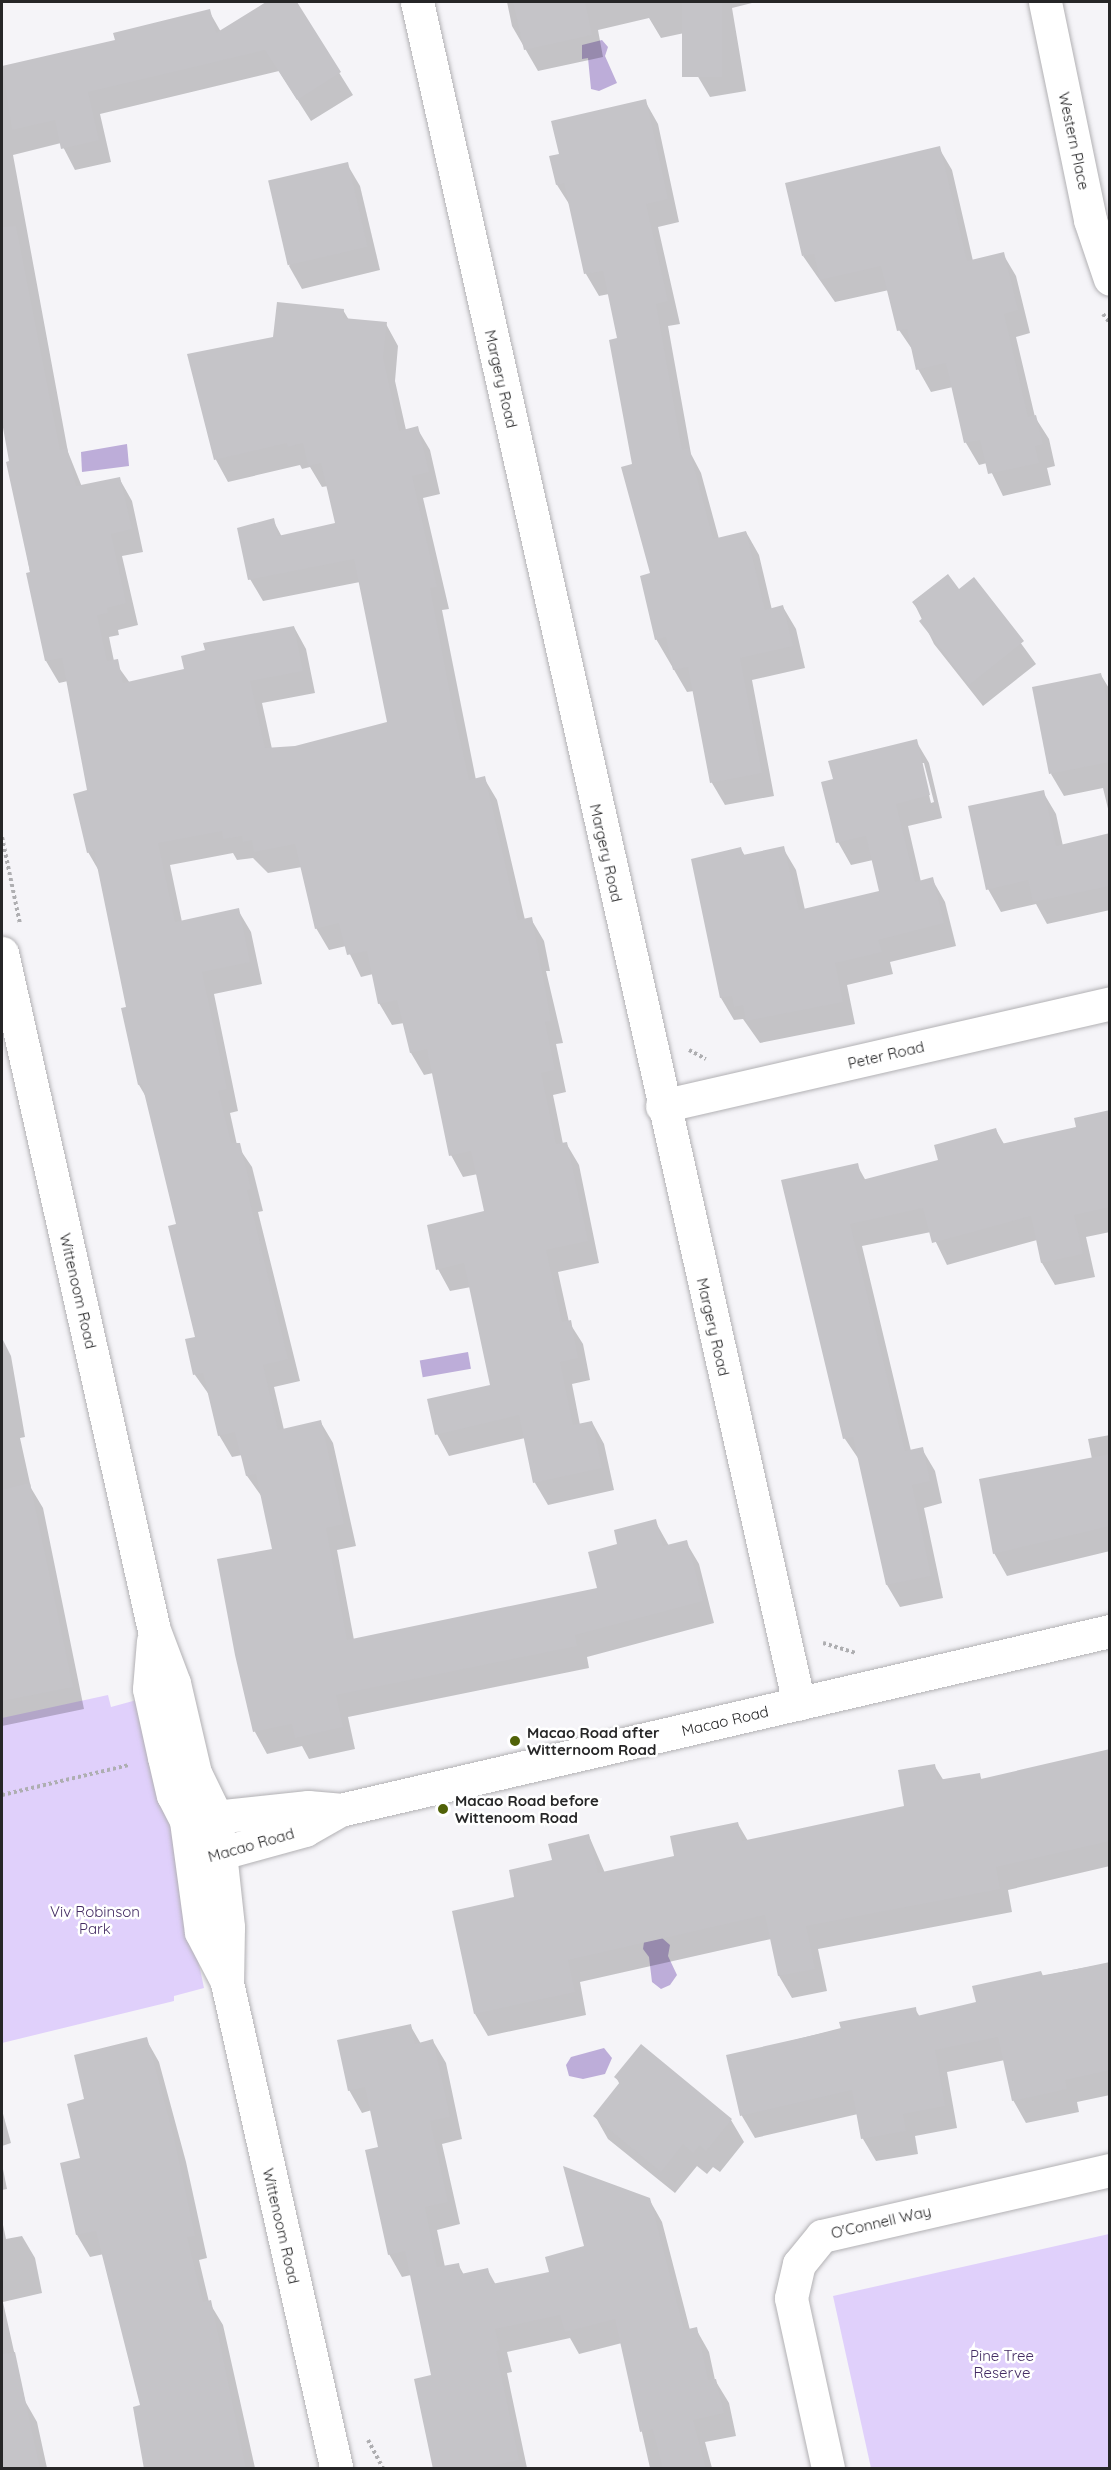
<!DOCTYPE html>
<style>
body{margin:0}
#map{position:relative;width:1111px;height:2470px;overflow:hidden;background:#f5f4f8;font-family:Quicksand,sans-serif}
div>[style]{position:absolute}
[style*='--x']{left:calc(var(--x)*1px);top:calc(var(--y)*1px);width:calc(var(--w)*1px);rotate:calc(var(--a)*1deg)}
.green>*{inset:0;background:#e0d0fb}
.water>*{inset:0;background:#bdadd9;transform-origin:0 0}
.shadow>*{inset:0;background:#0003}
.building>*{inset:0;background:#c5c4c8;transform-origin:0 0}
.path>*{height:4px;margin-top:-2px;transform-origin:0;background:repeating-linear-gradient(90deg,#aeaeb1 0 3px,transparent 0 6px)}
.roads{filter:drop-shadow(0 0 2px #b2b1b4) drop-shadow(0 0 2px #b2b1b4)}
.minor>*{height:33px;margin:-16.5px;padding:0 16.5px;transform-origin:16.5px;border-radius:16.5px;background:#fff}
.dots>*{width:16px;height:16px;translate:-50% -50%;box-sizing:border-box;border:3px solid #fff;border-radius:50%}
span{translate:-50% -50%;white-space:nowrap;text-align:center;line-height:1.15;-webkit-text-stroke:5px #fff;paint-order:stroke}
.street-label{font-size:15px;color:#262627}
.poi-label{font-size:15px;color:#262627;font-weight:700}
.left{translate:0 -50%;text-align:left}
.park-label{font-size:15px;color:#442c63}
.frame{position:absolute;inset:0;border:3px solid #262627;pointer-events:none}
</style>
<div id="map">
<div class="green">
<i style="clip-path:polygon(108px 1695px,111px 1707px,144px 1698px,204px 1988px,174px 1996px,174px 2001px,2px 2043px,2px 1718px)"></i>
<i style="clip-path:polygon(1109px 2234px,1109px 2468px,871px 2468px,833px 2296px)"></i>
</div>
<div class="water">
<i style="clip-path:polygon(602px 40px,608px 47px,605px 56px,617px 83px,599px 91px,591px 89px,588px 58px,582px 59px,582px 45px)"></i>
<i style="clip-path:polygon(127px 444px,129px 466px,82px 472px,81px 452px)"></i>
<i style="left:468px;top:1352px;width:17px;height:49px;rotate:80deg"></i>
<i style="clip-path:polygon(662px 1938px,670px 1945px,668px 1956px,677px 1975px,670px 1985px,661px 1989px,652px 1982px,649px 1957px,643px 1949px,644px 1942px)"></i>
<i style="clip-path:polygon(604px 2048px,612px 2058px,605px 2074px,583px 2079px,569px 2076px,566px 2065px,571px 2057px)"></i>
</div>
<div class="shadow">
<i style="clip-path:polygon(269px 2px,295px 2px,353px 95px,311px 121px,279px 71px,100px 114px,111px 162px,75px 170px,61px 143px,13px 155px,68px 452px,82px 487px,119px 478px,132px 501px,143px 552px,122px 556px,138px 625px,118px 630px,119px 635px,109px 637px,114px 661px,130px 683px,186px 671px,294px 627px,306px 649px,315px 693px,262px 703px,272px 749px,295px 747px,389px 723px,360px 582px,263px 601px,250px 579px,273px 520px,282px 537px,336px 524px,328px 486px,322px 487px,310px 467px,302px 469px,300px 465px,228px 482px,216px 460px,189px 355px,274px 338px,343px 310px,349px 320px,386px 324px,398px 346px,395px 381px,406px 430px,417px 428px,430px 450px,440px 494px,423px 498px,449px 609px,442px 610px,476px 780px,484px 778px,497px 800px,525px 920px,531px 919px,544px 941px,550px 971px,546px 971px,563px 1043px,556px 1044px,566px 1092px,553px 1095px,563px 1144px,566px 1143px,579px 1165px,599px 1263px,558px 1272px,569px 1322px,583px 1344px,590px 1380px,572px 1384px,580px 1425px,592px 1422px,604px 1444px,614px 1490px,548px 1505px,535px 1483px,525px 1438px,449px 1456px,437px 1434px,492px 1386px,471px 1287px,450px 1291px,438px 1269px,486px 1213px,478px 1174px,463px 1177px,451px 1155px,433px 1073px,424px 1075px,411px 1053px,404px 1023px,392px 1025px,379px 1003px,373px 974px,361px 977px,346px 946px,329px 950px,316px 928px,302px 867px,268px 873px,253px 858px,237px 860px,233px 853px,170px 865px,182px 922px,238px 910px,251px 932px,262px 984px,214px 994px,238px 1111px,230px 1113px,237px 1145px,252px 1167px,263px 1211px,258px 1212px,300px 1381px,274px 1387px,284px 1430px,320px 1421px,333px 1443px,356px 1546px,337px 1550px,354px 1640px,599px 1589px,619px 1545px,655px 1521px,669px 1546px,686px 1542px,699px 1564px,714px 1623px,587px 1657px,589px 1668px,348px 1717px,355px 1749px,309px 1759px,302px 1746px,267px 1754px,255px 1732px,274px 1550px,262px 1497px,247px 1476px,242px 1455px,232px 1457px,219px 1435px,210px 1396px,195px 1375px,187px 1340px,196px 1338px,177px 1225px,146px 1097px,139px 1085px,128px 1008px,99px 871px,88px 852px,89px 791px,68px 681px,59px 683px,46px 661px,2px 416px,2px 68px,116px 41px,209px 11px,221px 32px)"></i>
<i style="clip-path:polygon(507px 2px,756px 2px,732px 8px,746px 91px,710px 97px,697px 75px,689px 32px,661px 38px,649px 18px,598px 30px,603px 57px,538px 71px,512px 26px)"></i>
<i style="clip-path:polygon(645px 101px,658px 124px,679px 222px,658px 227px,680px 324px,668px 326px,691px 454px,701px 473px,719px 539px,746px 532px,759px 555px,772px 610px,783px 607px,796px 629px,805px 668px,752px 680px,774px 796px,725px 805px,712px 783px,694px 691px,687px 692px,656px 639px,652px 575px,619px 339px,609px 294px,599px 296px,586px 274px,571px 207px,557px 185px,551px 157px,561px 155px)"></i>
<i style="clip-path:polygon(939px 148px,952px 170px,973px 261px,1003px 254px,1016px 276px,1030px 333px,1016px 337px,1035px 417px,1049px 439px,1055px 466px,1047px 468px,1051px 485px,1003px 496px,987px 463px,979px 465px,966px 443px,953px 387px,931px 392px,918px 369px,914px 352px,899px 330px,889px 290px,835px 302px,803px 256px)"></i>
<i style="clip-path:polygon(347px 164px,360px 186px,380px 270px,302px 289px,289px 266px)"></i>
<i style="clip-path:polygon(974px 579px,1036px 664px,983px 706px,934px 644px,914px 603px,959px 591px)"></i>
<i style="clip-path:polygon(1101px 675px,1110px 690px,1110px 817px,1103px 788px,1064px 796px,1051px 774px)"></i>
<i style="clip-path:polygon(evenodd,916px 741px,929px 763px,942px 818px,908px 826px,921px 882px,932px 879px,945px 902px,956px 946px,890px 962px,893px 974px,847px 985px,855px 1024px,760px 1043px,743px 1019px,734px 1020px,721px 998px,741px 849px,745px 856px,783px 848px,796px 870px,805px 910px,881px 892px,873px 860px,851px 865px,838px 842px,835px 780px,916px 741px,921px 763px,924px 763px,934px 802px,931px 803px,921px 763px)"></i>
<i style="clip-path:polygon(1043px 792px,1056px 814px,1063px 846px,1110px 835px,1110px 910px,1047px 924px,1036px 904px,1001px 912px,988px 889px)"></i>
<i style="clip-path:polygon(1109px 1112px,1110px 1232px,1086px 1237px,1095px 1277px,1055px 1285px,1042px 1263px,1037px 1240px,947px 1265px,931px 1232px,862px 1246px,911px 1451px,922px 1449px,935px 1471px,942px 1503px,924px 1508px,943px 1598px,900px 1607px,887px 1585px,860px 1461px,845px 1439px,783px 1182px,857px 1165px,866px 1181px,940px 1161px,996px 1130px,1004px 1144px,1078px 1128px)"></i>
<i style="clip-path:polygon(2px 1338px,11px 1356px,25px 1437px,20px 1438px,31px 1488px,43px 1508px,84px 1709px,2px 1726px)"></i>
<i style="clip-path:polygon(1110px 1435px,1110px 1551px,1007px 1576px,994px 1553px,1092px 1459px,1088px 1439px)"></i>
<i style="clip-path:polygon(1110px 1750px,1110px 1866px,1008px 1890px,1012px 1912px,818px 1949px,827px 1991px,792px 1998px,779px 1976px,771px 1939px,580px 1982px,586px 2015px,488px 2036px,475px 2014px,516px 1898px,589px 1836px,605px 1873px,676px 1857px,738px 1824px,748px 1841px,905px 1808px,934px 1765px,944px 1781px,979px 1775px,982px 1780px)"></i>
<i style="clip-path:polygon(1110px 1963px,1110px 2095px,1077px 2102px,1079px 2112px,1026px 2123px,1013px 2100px,1005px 2060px,947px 2072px,957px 2128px,915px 2136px,918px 2154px,876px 2161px,863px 2139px,858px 2114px,755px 2138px,742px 2116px,728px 2057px,915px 2009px,920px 2017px,978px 2004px,974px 1988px)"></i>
<i style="clip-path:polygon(410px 2025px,421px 2044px,433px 2041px,446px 2063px,462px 2139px,442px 2144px,460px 2224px,437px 2230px,445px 2267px,458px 2264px,464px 2275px,487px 2269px,496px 2285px,551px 2273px,649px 2199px,662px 2222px,690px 2330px,696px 2329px,709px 2352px,715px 2380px,729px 2403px,736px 2436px,705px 2442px,712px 2468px,650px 2468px,622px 2343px,579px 2354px,570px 2338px,507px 2352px,512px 2372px,507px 2373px,527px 2468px,435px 2468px,433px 2376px,411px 2275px,402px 2277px,389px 2254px,380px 2148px,372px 2110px,362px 2113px,349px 2090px)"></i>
<i style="clip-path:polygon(146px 2039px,159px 2062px,186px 2162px,207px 2258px,199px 2260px,209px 2302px,223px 2325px,255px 2468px,146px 2468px,142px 2407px,104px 2254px,90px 2257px,77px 2235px,86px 2100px)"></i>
<i style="clip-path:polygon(616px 2077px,731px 2120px,744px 2142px,720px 2172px,713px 2167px,707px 2174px,697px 2166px,675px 2193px,608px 2139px,595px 2116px,620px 2085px)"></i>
<i style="clip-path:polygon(2px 2110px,11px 2143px,2px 2146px)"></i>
<i style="clip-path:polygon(2px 2164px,7px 2189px,2px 2190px)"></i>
<i style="clip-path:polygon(2px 2220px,6px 2239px,22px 2236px,35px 2258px,42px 2293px,3px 2302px,25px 2401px,37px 2422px,47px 2468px,2px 2468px)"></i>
</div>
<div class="building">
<i style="clip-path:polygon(266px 2px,297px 2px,341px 72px,297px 100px,265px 50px,88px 92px,99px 140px,61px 149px,55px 120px,12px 130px,2px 66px,115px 40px,113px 33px,210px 9px,216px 33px)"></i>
<i style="clip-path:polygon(513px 2px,585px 2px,592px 35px,524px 50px)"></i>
<i style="left:682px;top:2px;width:40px;height:75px"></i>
<i style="clip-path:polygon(646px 99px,668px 199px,646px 204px,668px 301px,656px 304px,682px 450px,689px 448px,713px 539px,746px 531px,765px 610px,783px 605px,793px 646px,740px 658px,762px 773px,710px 783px,688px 667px,673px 670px,666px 637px,655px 640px,640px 576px,650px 573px,621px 467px,632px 464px,609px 340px,617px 338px,603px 271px,584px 274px,564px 183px,556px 185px,549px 156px,559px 154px,551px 121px)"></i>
<i style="clip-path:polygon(940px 146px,967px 261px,1004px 252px,1018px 310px,1004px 314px,1028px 417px,1036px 415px,1043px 444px,1035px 446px,1039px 463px,988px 474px,980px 440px,964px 443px,946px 363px,916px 370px,907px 329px,897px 331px,881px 266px,820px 280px,814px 254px,802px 256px,785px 183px)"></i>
<i style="left:348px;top:162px;width:87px;height:82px;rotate:77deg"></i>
<i style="clip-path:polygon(16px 226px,60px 450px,67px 448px,76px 486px,120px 477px,132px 529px,111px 534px,126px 603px,107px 608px,108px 613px,97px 615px,107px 661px,118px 659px,123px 683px,184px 669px,181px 656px,205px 650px,203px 643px,294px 626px,303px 671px,250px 681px,265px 748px,295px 746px,387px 722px,354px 559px,248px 580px,237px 528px,274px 518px,278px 536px,335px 523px,321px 463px,308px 466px,303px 443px,288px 447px,287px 443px,214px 460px,187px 354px,273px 337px,277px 302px,344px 309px,343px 318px,387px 322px,383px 357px,399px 431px,418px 426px,429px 472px,412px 476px,437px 587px,430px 588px,451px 699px,469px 780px,485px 776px,518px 920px,532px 917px,551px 1021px,545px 1022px,555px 1070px,541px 1073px,556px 1144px,567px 1142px,588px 1241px,546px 1250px,562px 1322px,571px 1320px,578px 1358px,560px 1362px,573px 1425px,592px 1421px,602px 1468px,533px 1483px,519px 1415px,435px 1435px,427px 1399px,490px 1385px,464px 1263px,436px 1270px,427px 1225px,484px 1211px,471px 1151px,449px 1156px,427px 1049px,410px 1053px,397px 1000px,378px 1004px,367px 951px,347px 955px,339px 923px,315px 929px,295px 844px,254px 852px,252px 840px,243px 842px,242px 836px,223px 839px,222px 831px,158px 843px,175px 922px,239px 908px,250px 962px,202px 972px,227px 1089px,218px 1091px,231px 1143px,240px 1143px,251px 1189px,247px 1190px,288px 1359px,263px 1365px,278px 1430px,321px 1420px,344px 1524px,326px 1528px,347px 1640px,597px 1588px,588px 1552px,617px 1544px,614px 1530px,656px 1519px,663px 1546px,687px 1540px,703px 1601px,575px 1635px,577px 1646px,336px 1695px,343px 1727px,295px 1738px,292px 1724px,253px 1732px,235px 1655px,217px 1559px,272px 1549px,256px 1474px,246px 1476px,235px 1432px,218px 1436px,203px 1373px,193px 1375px,185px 1339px,195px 1337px,168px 1226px,176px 1224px,142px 1084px,138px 1085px,121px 1008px,126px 1007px,94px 851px,87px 853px,73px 794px,87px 790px,62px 658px,45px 661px,26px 573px,30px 572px,6px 462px,9px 461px,2px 422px,2px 227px)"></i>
<i style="clip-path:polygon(948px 574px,959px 589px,974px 577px,1024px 641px,969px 685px,919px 621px,924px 617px,912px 602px)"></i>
<i style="clip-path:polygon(1101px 673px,1110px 715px,1110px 762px,1049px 774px,1032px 687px)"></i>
<i style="clip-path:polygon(917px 739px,930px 795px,896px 804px,915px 882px,933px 877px,944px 923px,878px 940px,882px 952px,835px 963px,843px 1002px,746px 1021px,743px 1005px,734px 1007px,732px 996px,720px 998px,691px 859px,741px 847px,743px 855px,784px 846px,799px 910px,879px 891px,866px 836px,836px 843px,821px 782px,833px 779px,828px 761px)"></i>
<i style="clip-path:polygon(1044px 790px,1056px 846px,1110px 833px,1110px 886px,1033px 902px,1028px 880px,986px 890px,968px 806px)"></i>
<i style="clip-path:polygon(1110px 1110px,1110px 1207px,1074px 1215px,1083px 1254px,1041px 1263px,1031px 1216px,932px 1243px,923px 1208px,850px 1224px,905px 1451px,923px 1447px,930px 1481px,912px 1485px,931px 1576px,886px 1585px,853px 1437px,843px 1439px,781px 1180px,858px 1163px,862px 1180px,938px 1160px,934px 1145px,996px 1128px,1001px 1144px,1076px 1127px,1074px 1118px)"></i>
<i style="clip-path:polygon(1110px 1454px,1110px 1526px,993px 1554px,979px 1479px)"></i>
<i style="clip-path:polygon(30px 1483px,73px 1687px,2px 1701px,2px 1490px)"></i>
<i style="clip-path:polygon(1110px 1749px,1110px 1841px,996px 1867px,1000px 1889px,806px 1926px,815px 1969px,778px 1976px,765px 1915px,568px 1960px,575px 1992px,474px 2014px,452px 1911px,514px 1897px,509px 1870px,552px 1860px,548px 1844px,589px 1834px,598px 1873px,674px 1856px,670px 1836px,738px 1822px,742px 1841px,904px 1806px,898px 1770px,935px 1764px,938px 1780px,980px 1773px,981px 1779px)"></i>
<i style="clip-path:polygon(1110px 1962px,1110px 2070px,1065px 2080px,1067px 2089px,1012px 2101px,998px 2037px,935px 2050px,945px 2106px,903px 2114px,906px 2131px,861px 2139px,852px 2090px,740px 2116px,726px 2055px,841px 2029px,839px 2022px,916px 2007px,917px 2016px,976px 2002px,972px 1986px,1041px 1971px,1043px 1976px)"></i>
<i style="clip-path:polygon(411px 2024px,415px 2044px,433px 2039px,450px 2117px,430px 2121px,448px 2202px,425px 2207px,437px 2267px,459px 2263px,461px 2274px,488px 2268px,492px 2284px,549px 2272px,545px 2257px,584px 2246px,563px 2166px,650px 2198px,684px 2330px,697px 2327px,708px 2380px,716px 2379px,724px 2413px,693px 2420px,706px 2469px,663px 2469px,653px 2429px,640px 2432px,615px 2319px,565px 2332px,560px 2315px,495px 2329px,500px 2350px,496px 2351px,519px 2460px,480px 2469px,433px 2469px,414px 2379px,431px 2375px,405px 2251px,388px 2255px,365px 2150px,378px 2147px,365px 2087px,348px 2091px,337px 2040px)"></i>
<i style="clip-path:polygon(147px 2037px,174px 2138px,195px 2236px,187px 2237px,203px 2302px,211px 2300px,246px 2469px,144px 2469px,133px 2407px,140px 2405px,96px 2231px,76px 2235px,60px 2163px,80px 2158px,67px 2104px,84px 2099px,74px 2055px)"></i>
<i style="clip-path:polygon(641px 2044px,732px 2119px,706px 2151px,700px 2145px,693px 2153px,683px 2144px,661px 2172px,593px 2116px,620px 2082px,614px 2077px)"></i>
<i style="clip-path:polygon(15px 2352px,40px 2469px,2px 2469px,2px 2354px)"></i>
</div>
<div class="path">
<i style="--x:1103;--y:314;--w:11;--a:52"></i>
<i style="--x:2;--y:837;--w:89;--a:78.3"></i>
<i style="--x:689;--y:1050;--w:19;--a:28"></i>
<i style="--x:823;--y:1643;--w:34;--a:17"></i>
<i style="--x:2;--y:1795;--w:130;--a:-13.3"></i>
<i style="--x:368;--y:2440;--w:32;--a:62"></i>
</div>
<div class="roads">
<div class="minor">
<i style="--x:417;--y:2;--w:1744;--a:77.35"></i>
<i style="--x:1045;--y:2;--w:223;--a:78.3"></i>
<i style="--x:1090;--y:220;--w:62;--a:71.3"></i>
<i style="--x:2;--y:953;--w:694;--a:77.35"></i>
<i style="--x:154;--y:1630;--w:57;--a:69.3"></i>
<i style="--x:174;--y:1683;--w:92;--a:76.9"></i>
<i style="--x:195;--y:1773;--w:48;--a:64"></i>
<i style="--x:216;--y:1816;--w:112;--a:83.8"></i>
<i style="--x:228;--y:1927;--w:56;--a:91"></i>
<i style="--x:227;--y:1983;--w:497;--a:77.3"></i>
<i style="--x:662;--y:1106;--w:460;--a:-12.9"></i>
<i style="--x:153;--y:1641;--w:48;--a:94.8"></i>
<i style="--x:149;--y:1689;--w:70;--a:77.6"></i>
<i style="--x:164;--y:1757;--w:39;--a:77"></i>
<i style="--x:173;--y:1795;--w:29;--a:63"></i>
<i style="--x:186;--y:1821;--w:112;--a:82.3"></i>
<i style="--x:201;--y:1932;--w:52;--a:62.4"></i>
<i style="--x:196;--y:1819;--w:113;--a:-6.1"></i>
<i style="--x:308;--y:1807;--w:32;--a:5"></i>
<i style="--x:192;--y:1861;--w:117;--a:-15.3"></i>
<i style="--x:305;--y:1830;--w:40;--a:-29.7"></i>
<i style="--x:340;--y:1810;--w:791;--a:-13.09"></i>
<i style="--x:828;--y:2468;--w:174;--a:-102.3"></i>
<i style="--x:791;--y:2298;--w:35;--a:-77"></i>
<i style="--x:799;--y:2264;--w:36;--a:-51"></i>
<i style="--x:822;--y:2236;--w:295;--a:-12.9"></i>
</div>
</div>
<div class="dots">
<i style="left:515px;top:1741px;background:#506107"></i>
<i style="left:443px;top:1809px;background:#506107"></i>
</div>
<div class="street-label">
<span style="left:1074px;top:141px;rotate:78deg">Western Place</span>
<span style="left:501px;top:379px;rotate:77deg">Margery Road</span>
<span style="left:606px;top:853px;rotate:77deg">Margery Road</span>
<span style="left:886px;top:1055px;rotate:-13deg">Peter Road</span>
<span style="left:78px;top:1291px;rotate:77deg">Wittenoom Road</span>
<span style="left:713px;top:1327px;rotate:77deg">Margery Road</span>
<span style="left:725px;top:1721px;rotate:-13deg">Macao Road</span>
<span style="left:251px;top:1845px;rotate:-16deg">Macao Road</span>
<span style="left:881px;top:2222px;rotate:-13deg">O'Connell Way</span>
<span style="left:281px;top:2226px;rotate:77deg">Wittenoom Road</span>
</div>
<div class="poi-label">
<span class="left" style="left:527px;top:1741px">Macao Road after<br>Witternoom Road</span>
<span class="left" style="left:455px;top:1809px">Macao Road before<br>Wittenoom Road</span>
</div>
<div class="park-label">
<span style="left:95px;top:1920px">Viv Robinson<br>Park</span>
<span style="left:1002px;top:2364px">Pine Tree<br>Reserve</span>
</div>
<div class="frame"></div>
</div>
